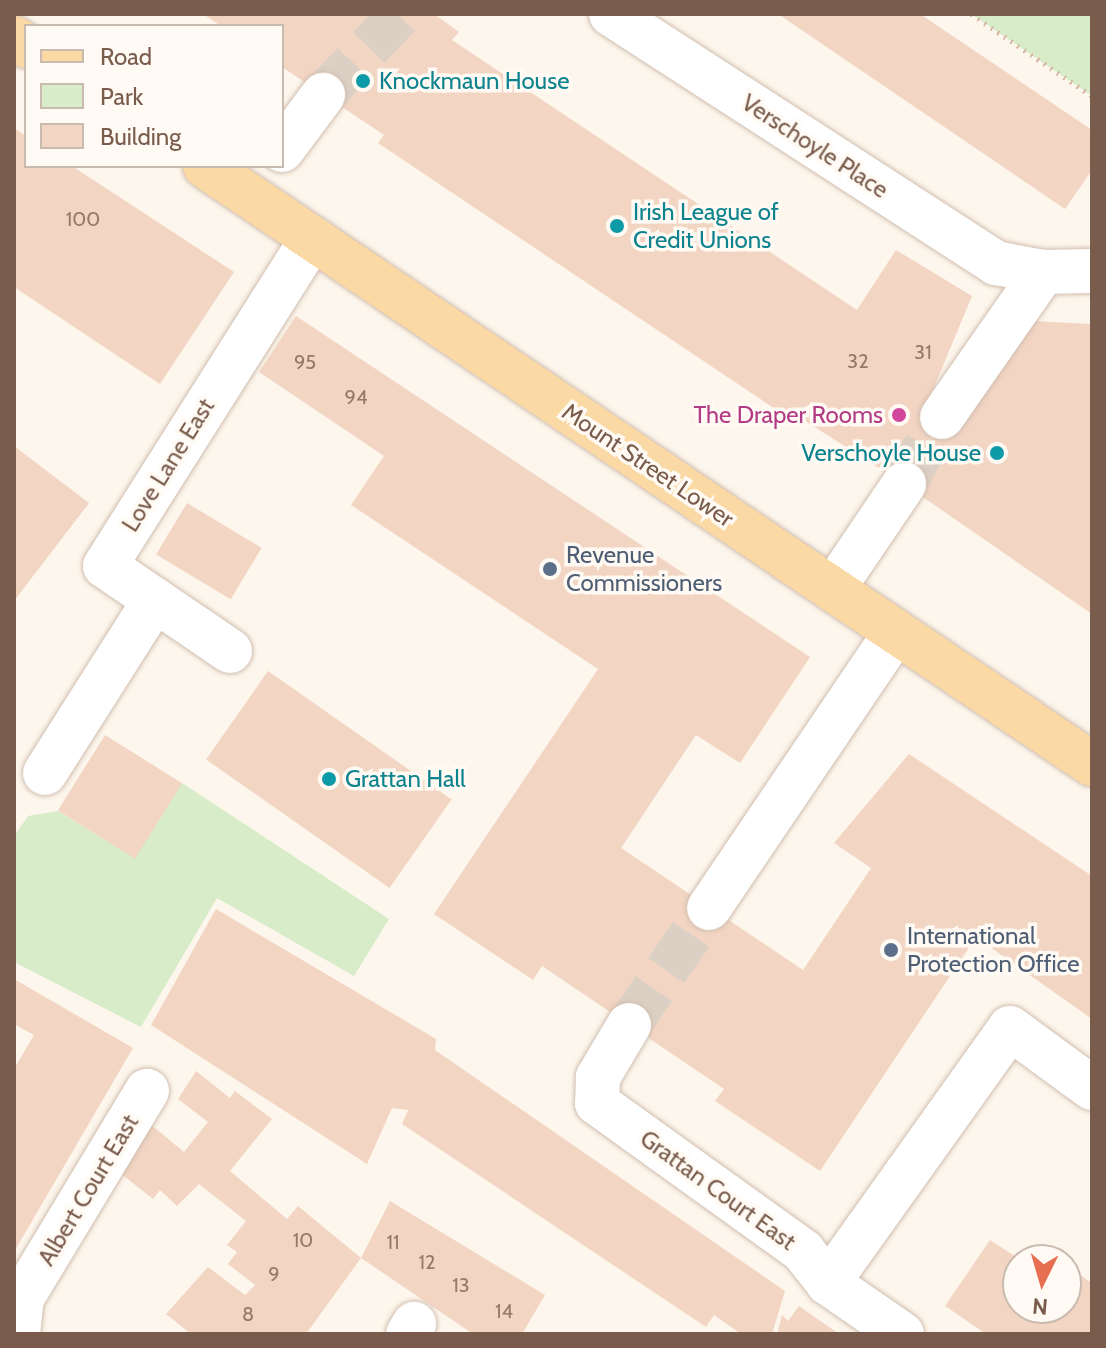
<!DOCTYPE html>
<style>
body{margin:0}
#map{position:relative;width:1106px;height:1348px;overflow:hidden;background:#fdf6ec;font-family:Cabin,sans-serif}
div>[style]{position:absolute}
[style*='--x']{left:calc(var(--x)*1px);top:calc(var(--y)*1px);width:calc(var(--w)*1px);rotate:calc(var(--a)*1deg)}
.green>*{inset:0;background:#d8ecc9}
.building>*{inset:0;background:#f3d5c3;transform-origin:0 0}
.minor-tunnel>*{height:44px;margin-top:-22px;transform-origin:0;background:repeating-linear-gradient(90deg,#dcd0c4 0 44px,transparent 0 66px)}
.path>*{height:5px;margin-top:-2.5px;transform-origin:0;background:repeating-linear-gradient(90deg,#d9b8a5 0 2px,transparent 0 8px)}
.roads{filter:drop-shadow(0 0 2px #d1beb0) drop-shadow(0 0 2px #d1beb0)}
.minor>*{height:44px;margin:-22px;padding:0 22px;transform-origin:22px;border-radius:22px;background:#fff}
.major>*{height:44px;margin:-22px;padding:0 22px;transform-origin:22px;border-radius:22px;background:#fbd9a5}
.dots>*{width:22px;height:22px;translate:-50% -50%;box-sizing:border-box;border:4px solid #fffaf3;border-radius:50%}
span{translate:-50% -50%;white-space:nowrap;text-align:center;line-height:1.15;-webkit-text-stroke:7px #fffaf3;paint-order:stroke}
.number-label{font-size:20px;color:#987a6a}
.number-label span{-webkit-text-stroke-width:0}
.culture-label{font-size:24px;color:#0d838f}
.left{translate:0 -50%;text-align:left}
.right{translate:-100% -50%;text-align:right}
.street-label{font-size:24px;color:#7a5c4d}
.hotel-label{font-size:24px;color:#b23c85}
.service-label{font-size:24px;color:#4e5e75}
.frame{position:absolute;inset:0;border:16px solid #7a5c4d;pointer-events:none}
.legend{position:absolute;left:24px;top:24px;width:260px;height:144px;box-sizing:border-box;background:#fffaf3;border:2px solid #cabbb1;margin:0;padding:10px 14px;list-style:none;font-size:24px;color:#7a5c4d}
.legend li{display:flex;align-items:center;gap:16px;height:40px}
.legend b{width:40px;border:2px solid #cabbb1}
.north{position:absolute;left:1002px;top:1244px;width:80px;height:80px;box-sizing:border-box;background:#fffaf3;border:2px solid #cabbb1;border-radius:50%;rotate:185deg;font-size:22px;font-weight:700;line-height:32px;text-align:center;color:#7a5c4d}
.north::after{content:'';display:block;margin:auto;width:28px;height:36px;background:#e76f51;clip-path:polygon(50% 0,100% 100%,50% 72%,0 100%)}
</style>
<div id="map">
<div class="green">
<i style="clip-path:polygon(971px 14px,1092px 14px,1092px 96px)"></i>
<i style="clip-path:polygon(182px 783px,389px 919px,354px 976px,217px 898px,141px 1027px,14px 962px,14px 836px,28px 816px,58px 811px,135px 858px)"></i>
</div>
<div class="building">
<i style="clip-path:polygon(203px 14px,434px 14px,459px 32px,452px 40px,857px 310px,896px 250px,972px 296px,925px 409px,1032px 321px,1092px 324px,1092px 614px,904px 484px,791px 412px,787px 417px,378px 143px,384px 135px,282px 67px,282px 26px,221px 26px)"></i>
<i style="clip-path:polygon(778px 14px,920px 14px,1092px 130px,1092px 170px,1065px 209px)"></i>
<i style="clip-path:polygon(14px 128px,26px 136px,26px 166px,72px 166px,234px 272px,160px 384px,14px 287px)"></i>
<i style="clip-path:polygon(296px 316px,810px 657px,740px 763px,696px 735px,621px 848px,803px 970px,871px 868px,834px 843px,909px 754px,1092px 876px,1092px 1019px,976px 937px,820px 1171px,715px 1101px,724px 1089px,542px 966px,533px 980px,434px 914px,598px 669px,351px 505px,384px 456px,259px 372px)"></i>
<i style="clip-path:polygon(14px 446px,89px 503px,14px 601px)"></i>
<i style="left:187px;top:503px;width:87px;height:60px;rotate:31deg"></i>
<i style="left:268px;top:671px;width:224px;height:108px;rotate:35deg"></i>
<i style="left:105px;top:735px;width:91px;height:89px;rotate:32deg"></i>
<i style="clip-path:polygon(216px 909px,436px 1039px,435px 1050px,785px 1291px,772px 1334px,741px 1334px,714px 1315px,706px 1327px,402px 1124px,408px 1110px,392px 1108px,367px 1164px,151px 1025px)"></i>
<i style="clip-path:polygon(14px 979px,133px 1048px,14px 1252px,14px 1069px,34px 1035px,14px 1024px)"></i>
<i style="clip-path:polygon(196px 1071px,230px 1098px,235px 1091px,272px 1119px,230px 1171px,287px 1219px,298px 1206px,361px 1258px,306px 1334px,191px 1334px,166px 1314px,208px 1267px,245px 1295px,255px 1285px,228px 1264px,237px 1252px,227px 1245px,246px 1221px,199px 1184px,177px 1206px,160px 1190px,153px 1199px,119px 1172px,149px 1123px,184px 1152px,208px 1122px,178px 1099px)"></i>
<i style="clip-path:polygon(390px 1201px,545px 1295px,522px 1334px,473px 1334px,361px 1258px)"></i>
<i style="clip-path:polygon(990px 1240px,1018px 1258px,1018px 1308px,1066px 1308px,1066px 1277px,1071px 1269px,1092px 1283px,1092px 1334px,986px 1334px,945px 1306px)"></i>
<i style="clip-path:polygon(799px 1306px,839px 1334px,777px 1334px,782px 1315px,788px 1321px)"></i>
</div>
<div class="minor-tunnel">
<i style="--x:323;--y:95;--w:112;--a:-46.1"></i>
<i style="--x:904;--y:484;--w:77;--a:-60.4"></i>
<i style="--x:629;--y:1025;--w:142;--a:-55.6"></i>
</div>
<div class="path">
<i style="--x:971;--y:14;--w:146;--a:34.1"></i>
</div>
<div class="roads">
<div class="minor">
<i style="--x:611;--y:14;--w:459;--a:32.9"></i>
<i style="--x:996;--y:263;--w:48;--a:10.8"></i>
<i style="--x:1043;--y:272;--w:49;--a:-1.2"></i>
<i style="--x:282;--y:150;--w:69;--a:-53.3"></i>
<i style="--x:942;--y:417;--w:177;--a:-55.1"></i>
<i style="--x:833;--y:589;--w:127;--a:-55.9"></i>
<i style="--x:230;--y:651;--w:151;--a:-145.8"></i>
<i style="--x:105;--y:566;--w:388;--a:-57.7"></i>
<i style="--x:45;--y:773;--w:205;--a:-57.6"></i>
<i style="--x:709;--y:908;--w:333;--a:-55.9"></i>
<i style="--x:629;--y:1025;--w:61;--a:120.8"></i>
<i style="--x:598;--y:1077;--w:26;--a:92"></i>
<i style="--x:597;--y:1103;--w:254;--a:35.7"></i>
<i style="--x:803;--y:1251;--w:41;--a:52"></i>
<i style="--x:828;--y:1283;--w:90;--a:34.6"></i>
<i style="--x:828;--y:1283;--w:313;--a:-54.5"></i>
<i style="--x:1010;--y:1028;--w:102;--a:36.2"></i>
<i style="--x:18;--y:1334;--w:36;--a:-84"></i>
<i style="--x:22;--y:1298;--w:242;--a:-58.9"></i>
<i style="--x:408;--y:1334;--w:12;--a:-59"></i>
</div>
<div class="major">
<i style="--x:14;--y:38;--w:14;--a:34"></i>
<i style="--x:205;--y:166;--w:1070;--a:33.99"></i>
</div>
</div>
<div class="dots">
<i style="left:363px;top:81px;background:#0f9aa8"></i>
<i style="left:617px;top:226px;background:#0f9aa8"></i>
<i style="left:899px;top:415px;background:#d1479c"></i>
<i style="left:997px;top:453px;background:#0f9aa8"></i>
<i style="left:550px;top:569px;background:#5c6f8a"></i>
<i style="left:329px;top:779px;background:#0f9aa8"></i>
<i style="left:891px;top:950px;background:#5c6f8a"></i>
</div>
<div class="number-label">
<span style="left:83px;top:219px">100</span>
<span style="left:923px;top:352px">31</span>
<span style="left:858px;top:361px">32</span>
<span style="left:305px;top:362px">95</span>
<span style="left:356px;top:397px">94</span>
<span style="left:303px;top:1240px">10</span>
<span style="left:393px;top:1242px">11</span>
<span style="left:427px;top:1262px">12</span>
<span style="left:274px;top:1274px">9</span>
<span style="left:461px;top:1285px">13</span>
<span style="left:504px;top:1311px">14</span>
<span style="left:248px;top:1314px">8</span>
</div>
<div class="culture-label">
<span class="left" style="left:379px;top:81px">Knockmaun House</span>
<span class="left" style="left:633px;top:226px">Irish League of<br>Credit Unions</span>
<span class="right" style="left:981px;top:453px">Verschoyle House</span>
<span class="left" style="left:345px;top:779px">Grattan Hall</span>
</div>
<div class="street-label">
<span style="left:815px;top:146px;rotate:33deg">Verschoyle Place</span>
<span style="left:168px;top:465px;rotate:-58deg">Love Lane East</span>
<span style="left:648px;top:465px;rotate:34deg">Mount Street Lower</span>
<span style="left:88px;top:1190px;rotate:-59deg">Albert Court East</span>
<span style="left:718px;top:1190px;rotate:36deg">Grattan Court East</span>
</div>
<div class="hotel-label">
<span class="right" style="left:883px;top:415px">The Draper Rooms</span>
</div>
<div class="service-label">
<span class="left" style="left:566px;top:569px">Revenue<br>Commissioners</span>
<span class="left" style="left:907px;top:950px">International<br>Protection Office</span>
</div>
<div class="frame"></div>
<ul class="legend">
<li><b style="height:10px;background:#fbd9a5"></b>Road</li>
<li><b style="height:22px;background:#d8ecc9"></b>Park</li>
<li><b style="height:22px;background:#f3d5c3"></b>Building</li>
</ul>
<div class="north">N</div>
</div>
